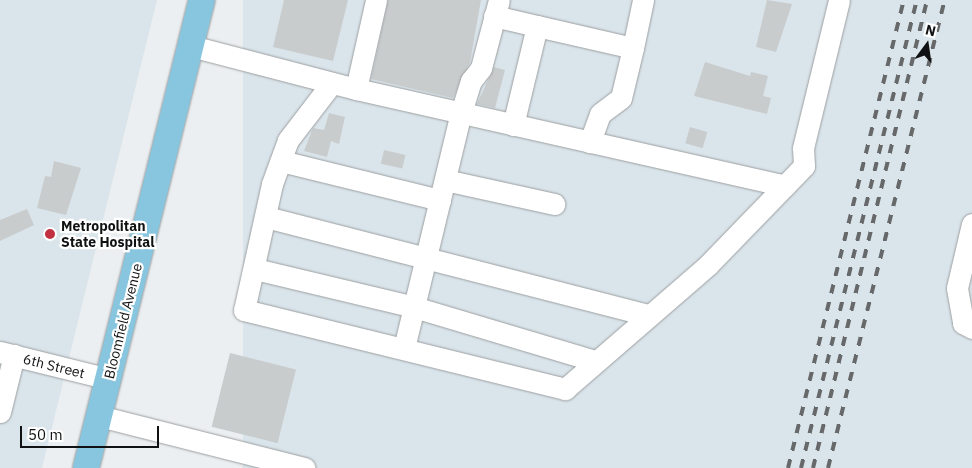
<!DOCTYPE html>
<style>
body{margin:0}
#map{position:relative;width:972px;height:468px;overflow:hidden;background:#eceff1;font-family:"IBM Plex Sans",sans-serif}
div>[style]{position:absolute}
[style*='--x']{left:calc(var(--x)*1px);top:calc(var(--y)*1px);width:calc(var(--w)*1px);rotate:calc(var(--a)*1deg)}
.built>*{inset:0;background:#dae5eb;transform-origin:0 0}
.building>*{inset:0;background:#c9cccd;transform-origin:0 0}
.roads{filter:drop-shadow(0 0 1px #9c9fa1) drop-shadow(0 0 1px #9c9fa1)}
.minor>*{height:21px;margin:-10.5px;padding:0 10.5px;transform-origin:10.5px;border-radius:10.5px;background:#fff}
.major>*{height:26px;margin:-13px;padding:0 13px;transform-origin:13px;border-radius:13px;background:#88c6df}
.rail>*{height:4px;margin-top:-2px;transform-origin:0;background:repeating-linear-gradient(90deg,#666869 0 9px,transparent 0 18px)}
.dots>*{width:14px;height:14px;translate:-50% -50%;box-sizing:border-box;border:2px solid #fff;border-radius:50%}
span{translate:-50% -50%;white-space:nowrap;text-align:center;line-height:1.15;-webkit-text-stroke:4.5px #fff;paint-order:stroke}
.poi-label{font-size:14px;color:#101112;font-weight:700}
.left{translate:0 -50%;text-align:left}
.street-label{font-size:14px;color:#101112}
.north{position:absolute;left:902px;top:20px;width:50px;height:50px;-webkit-text-stroke:4px #fff;paint-order:stroke;rotate:14deg;font-size:14px;font-weight:700;line-height:20px;text-align:center;color:#101112}
.north::after{content:'';display:block;margin:auto;width:18px;height:22px;background:#101112;clip-path:polygon(50% 0,100% 100%,50% 72%,0 100%)}
.scale{position:absolute;left:20px;top:426px;width:139px;height:22px;box-sizing:border-box;border:2px solid #101112;border-top:0;padding-left:6px;font-size:15px;line-height:18px;white-space:nowrap;color:#101112;-webkit-text-stroke:4px #fff;paint-order:stroke}
</style>
<div id="map">
<div class="built">
<i style="clip-path:polygon(0 0,157px 0,42px 468px,0 468px)"></i>
<i style="left:243px;top:0;width:729px;height:482px"></i>
</div>
<div class="building">
<i style="clip-path:polygon(284px 0,348px 0,333px 61px,273px 47px)"></i>
<i style="clip-path:polygon(388px 0,481px 0,470px 62px,453px 98px,371px 79px)"></i>
<i style="clip-path:polygon(767px 0,792px 4px,776px 52px,756px 47px)"></i>
<i style="clip-path:polygon(705px 62px,750px 76px,751px 72px,768px 76px,763px 96px,771px 98px,767px 114px,694px 96px)"></i>
<i style="clip-path:polygon(494px 67px,505px 70px,495px 108px,477px 104px)"></i>
<i style="clip-path:polygon(329px 113px,345px 117px,339px 144px,331px 141px,327px 157px,304px 151px,313px 128px,324px 130px)"></i>
<i style="left:690px;top:127px;width:18px;height:17px;rotate:16deg"></i>
<i style="left:384px;top:150px;width:22px;height:14px;rotate:13deg"></i>
<i style="clip-path:polygon(54px 161px,81px 168px,66px 215px,37px 208px,45px 176px,51px 177px)"></i>
<i style="clip-path:polygon(27px 209px,34px 225px,0 241px,0 220px)"></i>
<i style="left:230px;top:353px;width:68px;height:76px;rotate:14deg"></i>
</div>
<div class="roads">
<div class="minor">
<i style="--x:494;--y:16;--w:44;--a:13.1"></i>
<i style="--x:537;--y:26;--w:102;--a:103.6"></i>
<i style="--x:537;--y:26;--w:98;--a:12.9"></i>
<i style="--x:633;--y:48;--w:51;--a:103.5"></i>
<i style="--x:621;--y:98;--w:26;--a:143"></i>
<i style="--x:600;--y:114;--w:30;--a:110"></i>
<i style="--x:191;--y:46;--w:171;--a:14.6"></i>
<i style="--x:356;--y:89;--w:91;--a:-77.3"></i>
<i style="--x:633;--y:48;--w:49;--a:-78.2"></i>
<i style="--x:331;--y:84;--w:71;--a:127.5"></i>
<i style="--x:288;--y:140;--w:47;--a:110"></i>
<i style="--x:272;--y:184;--w:129;--a:102.5"></i>
<i style="--x:244;--y:310;--w:331;--a:13.8"></i>
<i style="--x:565;--y:389;--w:189;--a:-40.9"></i>
<i style="--x:708;--y:265;--w:138;--a:-45.9"></i>
<i style="--x:804;--y:166;--w:18;--a:-93"></i>
<i style="--x:803;--y:148;--w:152;--a:-76.3"></i>
<i style="--x:356;--y:89;--w:440;--a:12.7"></i>
<i style="--x:281;--y:161;--w:164;--a:13.8"></i>
<i style="--x:445;--y:180;--w:112;--a:12.4"></i>
<i style="--x:266;--y:217;--w:395;--a:14.4"></i>
<i style="--x:972;--y:224;--w:66;--a:103.2"></i>
<i style="--x:957;--y:288;--w:36;--a:80"></i>
<i style="--x:963;--y:323;--w:10;--a:29"></i>
<i style="--x:255;--y:269;--w:163;--a:13.4"></i>
<i style="--x:414;--y:307;--w:189;--a:16.6"></i>
<i style="--x:404;--y:348;--w:242;--a:-76.4"></i>
<i style="--x:461;--y:113;--w:34;--a:-73"></i>
<i style="--x:471;--y:81;--w:16;--a:-52"></i>
<i style="--x:481;--y:68;--w:70;--a:-75.2"></i>
<i style="--x:0;--y:352;--w:112;--a:13.9"></i>
<i style="--x:0;--y:412;--w:59;--a:-76.2"></i>
<i style="--x:99;--y:416;--w:212;--a:14.2"></i>
</div>
<div class="major">
<i style="--x:86;--y:468;--w:482;--a:-76.1"></i>
</div>
</div>
<div class="rail">
<i style="--x:788;--y:468;--w:482;--a:-76.1"></i>
<i style="--x:801;--y:468;--w:482;--a:-76.1"></i>
<i style="--x:813;--y:468;--w:482;--a:-76.3"></i>
<i style="--x:828;--y:468;--w:482;--a:-76"></i>
</div>
<div class="dots">
<i style="left:50px;top:234px;background:#c13142"></i>
</div>
<div class="poi-label">
<span class="left" style="left:61px;top:234px">Metropolitan<br>State Hospital</span>
</div>
<div class="street-label">
<span style="left:123px;top:321px;rotate:-76deg">Bloomfield Avenue</span>
<span style="left:54px;top:366px;rotate:14deg">6th Street</span>
</div>
<div class="north">N</div>
<div class="scale">50 m</div>
</div>
